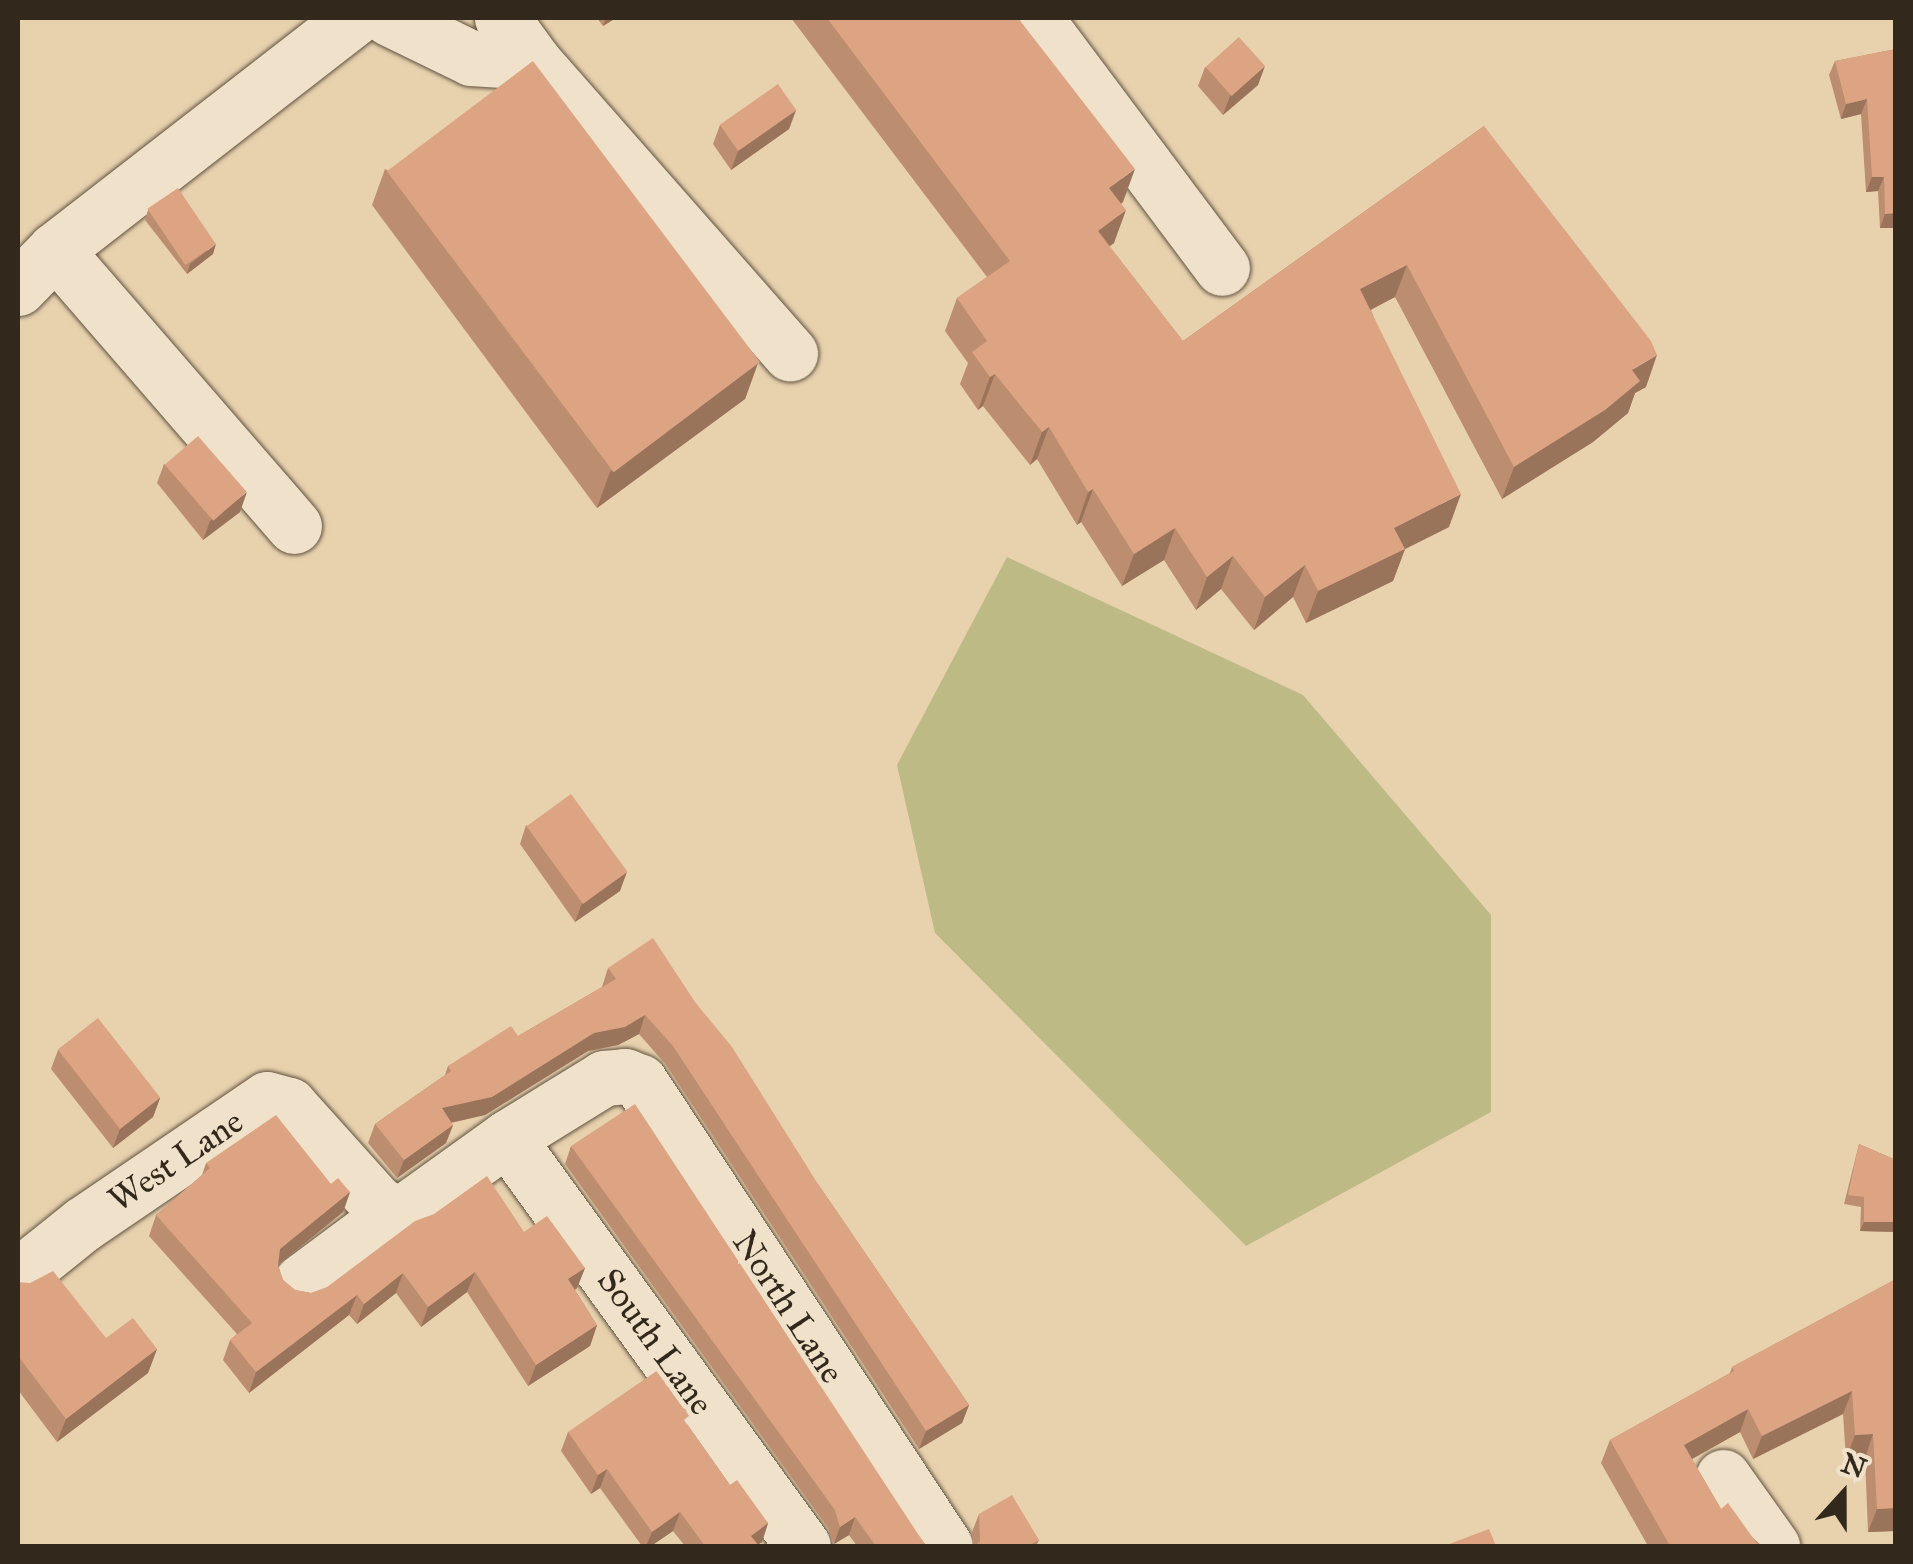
<!DOCTYPE html>
<style>
body{margin:0}
#map{position:relative;width:1913px;height:1564px;overflow:hidden;background:#e8d2ae;font-family:"IM FELL Great Primer",serif}
div>[style]{position:absolute}
[style*='--x']{left:calc(var(--x)*1px);top:calc(var(--y)*1px);width:calc(var(--w)*1px);rotate:calc(var(--a)*1deg)}
.green>*{inset:0;background:#bdba86}
.roads{filter:drop-shadow(0 0 2px #605240) drop-shadow(0 0 2px #605240)}
.minor>*{height:55px;margin:-27.5px;padding:0 27.5px;transform-origin:27.5px;border-radius:27.5px;background:#f0e2ca}
.wall>*{inset:0;background:#bd8d70}
.shaded-wall>*{inset:0;background:#9a735b}
.building>*{inset:0;background:#dca482;transform-origin:0 0}
span{translate:-50% -50%;white-space:nowrap;text-align:center;line-height:1.15;-webkit-text-stroke:10px #f0e2ca;paint-order:stroke}
.street-label{font-size:35px;color:#33281c}
.frame{position:absolute;inset:0;border:20px solid #33281c;pointer-events:none}
.north{position:absolute;left:1793px;top:1444px;width:100px;height:100px;-webkit-text-stroke:8px #f0e2ca;paint-order:stroke;rotate:21deg;font-size:28px;font-weight:700;line-height:40px;text-align:center;color:#33281c}
.north::after{content:'';display:block;margin:auto;width:35px;height:45px;background:#33281c;clip-path:polygon(50% 0,100% 100%,50% 72%,0 100%)}
</style>
<div id="map">
<div class="green">
<i style="clip-path:polygon(1007px 557px,1303px 695px,1491px 915px,1491px 1112px,1246px 1246px,935px 933px,897px 765px)"></i>
</div>
<div class="roads">
<div class="minor">
<i style="--x:389;--y:18;--w:91;--a:26"></i>
<i style="--x:471;--y:58;--w:63;--a:3.6"></i>
<i style="--x:502;--y:18;--w:54;--a:54"></i>
<i style="--x:534;--y:62;--w:388;--a:48.7"></i>
<i style="--x:1035;--y:18;--w:312;--a:53.2"></i>
<i style="--x:55;--y:250;--w:365;--a:49.1"></i>
<i style="--x:18;--y:288;--w:53;--a:-45.8"></i>
<i style="--x:55;--y:250;--w:378;--a:-37.8"></i>
<i style="--x:507;--y:1138;--w:504;--a:54.04"></i>
<i style="--x:18;--y:1276;--w:83;--a:-38.7"></i>
<i style="--x:83;--y:1224;--w:222;--a:-34.2"></i>
<i style="--x:267;--y:1099;--w:23;--a:15"></i>
<i style="--x:289;--y:1105;--w:132;--a:48.1"></i>
<i style="--x:377;--y:1203;--w:20;--a:30"></i>
<i style="--x:394;--y:1213;--w:15;--a:-16"></i>
<i style="--x:408;--y:1209;--w:122;--a:-35.6"></i>
<i style="--x:507;--y:1138;--w:114;--a:-31.7"></i>
<i style="--x:604;--y:1078;--w:21;--a:-5"></i>
<i style="--x:625;--y:1076;--w:16;--a:22"></i>
<i style="--x:640;--y:1082;--w:555;--a:56.68"></i>
<i style="--x:301;--y:1282;--w:116;--a:-36.6"></i>
<i style="--x:1723;--y:1477;--w:85;--a:54.6"></i>
</div>
</div>
<div class="wall">
<i style="clip-path:polygon(597px 18px,616px 18px,603px 26px)"></i>
<i style="clip-path:polygon(791px 18px,1018px 18px,1123px 202px,1121px 204px,1114px 243px,1109px 246px,1183px 341px,1484px 126px,1646px 387px,1635px 393px,1628px 413px,1593px 442px,1502px 499px,1395px 297px,1371px 310px,1449px 527px,1405px 549px,1393px 581px,1306px 623px,1293px 597px,1254px 630px,1221px 589px,1196px 610px,1164px 560px,1122px 586px,1081px 522px,1077px 525px,1037px 459px,1030px 465px,983px 406px,978px 410px,960px 384px,968px 363px,945px 331px,957px 298px,987px 277px)"></i>
<i style="clip-path:polygon(1896px 49px,1896px 228px,1880px 228px,1878px 191px,1866px 192px,1861px 114px,1841px 119px,1829px 75px,1835px 61px)"></i>
<i style="clip-path:polygon(1205px 67px,1258px 85px,1223px 115px,1198px 86px)"></i>
<i style="clip-path:polygon(796px 110px,789px 129px,731px 170px,713px 144px,720px 125px)"></i>
<i style="clip-path:polygon(385px 169px,758px 363px,745px 399px,597px 508px,372px 205px)"></i>
<i style="clip-path:polygon(148px 210px,213px 254px,187px 274px,145px 220px)"></i>
<i style="clip-path:polygon(164px 464px,240px 512px,203px 540px,157px 483px)"></i>
<i style="clip-path:polygon(526px 825px,620px 891px,575px 922px,520px 844px)"></i>
<i style="clip-path:polygon(608px 968px,818px 1184px,969px 1405px,962px 1423px,919px 1449px,666px 1065px,639px 1034px,618px 1045px,588px 1051px,485px 1115px,451px 1123px,453px 1125px,446px 1143px,397px 1178px,368px 1143px,375px 1124px,445px 1075px,448px 1066px,518px 1036px,602px 987px)"></i>
<i style="clip-path:polygon(58px 1050px,160px 1098px,153px 1117px,113px 1148px,51px 1069px)"></i>
<i style="clip-path:polygon(1859px 1144px,1896px 1160px,1896px 1232px,1860px 1231px,1861px 1207px,1844px 1204px)"></i>
<i style="clip-path:polygon(571px 1146px,927px 1546px,857px 1546px,849px 1535px,834px 1544px,828px 1528px,565px 1164px)"></i>
<i style="clip-path:polygon(206px 1163px,331px 1184px,350px 1192px,343px 1212px,278px 1265px,283px 1280px,295px 1290px,311px 1293px,524px 1232px,585px 1268px,577px 1288px,575px 1290px,597px 1325px,590px 1346px,528px 1386px,467px 1292px,421px 1327px,396px 1293px,357px 1324px,349px 1315px,249px 1393px,223px 1360px,230px 1340px,237px 1334px,149px 1236px,156px 1215px,202px 1175px)"></i>
<i style="clip-path:polygon(1896px 1279px,1896px 1531px,1868px 1532px,1865px 1458px,1846px 1459px,1843px 1414px,1753px 1459px,1740px 1432px,1692px 1459px,1721px 1509px,1762px 1546px,1648px 1546px,1601px 1463px,1610px 1440px,1730px 1373px,1732px 1367px)"></i>
<i style="clip-path:polygon(18px 1282px,106px 1338px,157px 1349px,148px 1373px,57px 1442px,18px 1390px)"></i>
<i style="clip-path:polygon(687px 1424px,730px 1485px,768px 1523px,762px 1542px,758px 1545px,759px 1546px,685px 1546px,673px 1531px,651px 1546px,642px 1546px,600px 1488px,591px 1494px,561px 1451px,568px 1432px)"></i>
<i style="clip-path:polygon(979px 1514px,1039px 1540px,1036px 1546px,973px 1546px,972px 1532px)"></i>
</div>
<div class="shaded-wall">
<i style="clip-path:polygon(606px 18px,616px 18px,603px 26px)"></i>
<i style="clip-path:polygon(1265px 66px,1258px 85px,1223px 115px,1230px 96px)"></i>
<i style="clip-path:polygon(1867px 99px,1861px 114px,1841px 119px,1846px 104px)"></i>
<i style="clip-path:polygon(796px 110px,789px 129px,731px 170px,738px 151px)"></i>
<i style="clip-path:polygon(1135px 169px,1123px 202px,1097px 221px,1109px 188px)"></i>
<i style="clip-path:polygon(1872px 177px,1884px 177px,1878px 191px,1866px 192px)"></i>
<i style="clip-path:polygon(1126px 210px,1114px 243px,1086px 264px,1098px 231px)"></i>
<i style="clip-path:polygon(1896px 213px,1896px 228px,1880px 228px,1885px 214px)"></i>
<i style="clip-path:polygon(216px 244px,213px 254px,187px 274px,190px 264px)"></i>
<i style="clip-path:polygon(1407px 265px,1395px 297px,1348px 321px,1360px 289px)"></i>
<i style="clip-path:polygon(1657px 355px,1646px 387px,1635px 393px,1628px 413px,1593px 442px,1502px 499px,1514px 467px,1632px 370px)"></i>
<i style="clip-path:polygon(758px 363px,745px 399px,597px 508px,610px 472px)"></i>
<i style="clip-path:polygon(995px 374px,983px 406px,978px 410px,990px 377px)"></i>
<i style="clip-path:polygon(1049px 427px,1037px 459px,1030px 465px,1042px 432px)"></i>
<i style="clip-path:polygon(1093px 489px,1081px 522px,1077px 525px,1088px 492px)"></i>
<i style="clip-path:polygon(247px 492px,240px 512px,203px 540px,210px 521px)"></i>
<i style="clip-path:polygon(1461px 494px,1449px 527px,1405px 549px,1393px 581px,1306px 623px,1318px 591px,1394px 528px)"></i>
<i style="clip-path:polygon(1175px 528px,1164px 560px,1122px 586px,1134px 554px)"></i>
<i style="clip-path:polygon(1233px 556px,1221px 589px,1196px 610px,1207px 577px)"></i>
<i style="clip-path:polygon(1305px 565px,1293px 597px,1254px 630px,1265px 597px)"></i>
<i style="clip-path:polygon(627px 872px,620px 891px,575px 922px,582px 903px)"></i>
<i style="clip-path:polygon(645px 1015px,639px 1034px,618px 1045px,588px 1051px,485px 1115px,435px 1126px,442px 1108px,594px 1033px)"></i>
<i style="clip-path:polygon(160px 1098px,153px 1117px,113px 1148px,120px 1129px)"></i>
<i style="clip-path:polygon(453px 1125px,446px 1143px,397px 1178px,404px 1160px)"></i>
<i style="clip-path:polygon(350px 1192px,343px 1212px,273px 1269px,280px 1249px)"></i>
<i style="clip-path:polygon(1864px 1222px,1896px 1222px,1896px 1232px,1860px 1231px)"></i>
<i style="clip-path:polygon(585px 1268px,577px 1288px,560px 1299px,568px 1279px)"></i>
<i style="clip-path:polygon(475px 1272px,467px 1292px,421px 1327px,428px 1307px)"></i>
<i style="clip-path:polygon(403px 1273px,396px 1293px,357px 1324px,364px 1304px)"></i>
<i style="clip-path:polygon(357px 1295px,349px 1315px,249px 1393px,256px 1372px)"></i>
<i style="clip-path:polygon(597px 1325px,590px 1346px,528px 1386px,536px 1365px)"></i>
<i style="clip-path:polygon(157px 1349px,148px 1373px,57px 1442px,66px 1419px)"></i>
<i style="clip-path:polygon(1852px 1391px,1843px 1414px,1753px 1459px,1762px 1436px)"></i>
<i style="clip-path:polygon(969px 1405px,962px 1423px,919px 1449px,926px 1431px)"></i>
<i style="clip-path:polygon(1748px 1409px,1740px 1432px,1676px 1468px,1684px 1445px)"></i>
<i style="clip-path:polygon(1873px 1434px,1865px 1458px,1846px 1459px,1855px 1435px)"></i>
<i style="clip-path:polygon(607px 1469px,600px 1488px,591px 1494px,598px 1475px)"></i>
<i style="clip-path:polygon(1896px 1508px,1896px 1531px,1868px 1532px,1877px 1509px)"></i>
<i style="clip-path:polygon(680px 1512px,673px 1531px,651px 1546px,646px 1546px,652px 1532px)"></i>
<i style="clip-path:polygon(855px 1517px,849px 1535px,834px 1544px,840px 1527px)"></i>
<i style="clip-path:polygon(768px 1523px,762px 1542px,755px 1546px,751px 1536px)"></i>
</div>
<div class="building">
<i style="clip-path:polygon(827px 18px,1018px 18px,1135px 169px,1109px 188px,1126px 210px,1098px 231px,1183px 341px,1484px 126px,1651px 341px,1657px 355px,1632px 370px,1640px 381px,1605px 410px,1514px 467px,1407px 265px,1360px 289px,1461px 494px,1394px 528px,1405px 549px,1318px 591px,1305px 565px,1265px 597px,1233px 556px,1207px 577px,1175px 528px,1134px 554px,1093px 489px,1088px 492px,1049px 427px,1042px 432px,995px 374px,990px 377px,972px 352px,987px 341px,957px 298px,1010px 261px)"></i>
<i style="left:1239px;top:37px;width:39px;height:45px;rotate:48deg"></i>
<i style="clip-path:polygon(1896px 49px,1896px 213px,1885px 214px,1884px 177px,1872px 177px,1867px 99px,1846px 104px,1835px 61px)"></i>
<i style="left:533px;top:61px;width:377px;height:183px;rotate:53deg"></i>
<i style="left:778px;top:84px;width:32px;height:71px;rotate:55deg"></i>
<i style="left:178px;top:188px;width:68px;height:37px;rotate:56deg"></i>
<i style="left:198px;top:436px;width:74px;height:44px;rotate:49deg"></i>
<i style="left:571px;top:794px;width:96px;height:55px;rotate:54deg"></i>
<i style="clip-path:polygon(653px 938px,695px 1002px,732px 1047px,818px 1184px,969px 1405px,926px 1431px,673px 1046px,645px 1015px,625px 1027px,594px 1033px,492px 1097px,442px 1108px,453px 1125px,404px 1160px,375px 1124px,451px 1071px,448px 1066px,511px 1026px,518px 1036px,616px 979px,608px 968px)"></i>
<i style="left:98px;top:1018px;width:101px;height:51px;rotate:52deg"></i>
<i style="clip-path:polygon(635px 1104px,926px 1546px,927px 1546px,876px 1546px,855px 1517px,840px 1527px,835px 1510px,571px 1146px)"></i>
<i style="clip-path:polygon(276px 1115px,331px 1184px,338px 1178px,350px 1192px,280px 1249px,278px 1266px,283px 1280px,295px 1290px,311px 1293px,327px 1287px,415px 1221px,434px 1214px,487px 1176px,524px 1232px,547px 1216px,585px 1268px,568px 1279px,597px 1325px,536px 1365px,475px 1272px,428px 1307px,403px 1273px,364px 1304px,357px 1295px,256px 1372px,230px 1340px,252px 1323px,156px 1215px,210px 1168px,206px 1163px)"></i>
<i style="clip-path:polygon(1859px 1144px,1896px 1160px,1896px 1222px,1864px 1222px,1864px 1197px,1848px 1195px)"></i>
<i style="clip-path:polygon(53px 1271px,106px 1338px,133px 1318px,157px 1349px,66px 1419px,18px 1356px,18px 1282px,30px 1283px)"></i>
<i style="clip-path:polygon(1896px 1279px,1896px 1508px,1877px 1509px,1873px 1434px,1855px 1435px,1852px 1391px,1762px 1436px,1748px 1409px,1684px 1445px,1721px 1509px,1728px 1503px,1756px 1542px,1762px 1546px,1670px 1546px,1610px 1440px,1734px 1371px,1732px 1367px)"></i>
<i style="clip-path:polygon(658px 1370px,690px 1415px,684px 1420px,730px 1485px,737px 1480px,768px 1523px,751px 1536px,759px 1546px,705px 1546px,680px 1512px,652px 1532px,607px 1469px,598px 1475px,568px 1432px)"></i>
<i style="clip-path:polygon(1012px 1495px,1039px 1540px,1028px 1546px,975px 1546px,980px 1541px,979px 1514px)"></i>
<i style="clip-path:polygon(1489px 1529px,1496px 1546px,1444px 1546px)"></i>
</div>
<div class="street-label">
<span style="left:176px;top:1161px;rotate:-34deg">West Lane</span>
<span style="left:788px;top:1307px;rotate:57deg">North Lane</span>
<span style="left:655px;top:1342px;rotate:54deg">South Lane</span>
</div>
<div class="frame"></div>
<div class="north">N</div>
</div>
